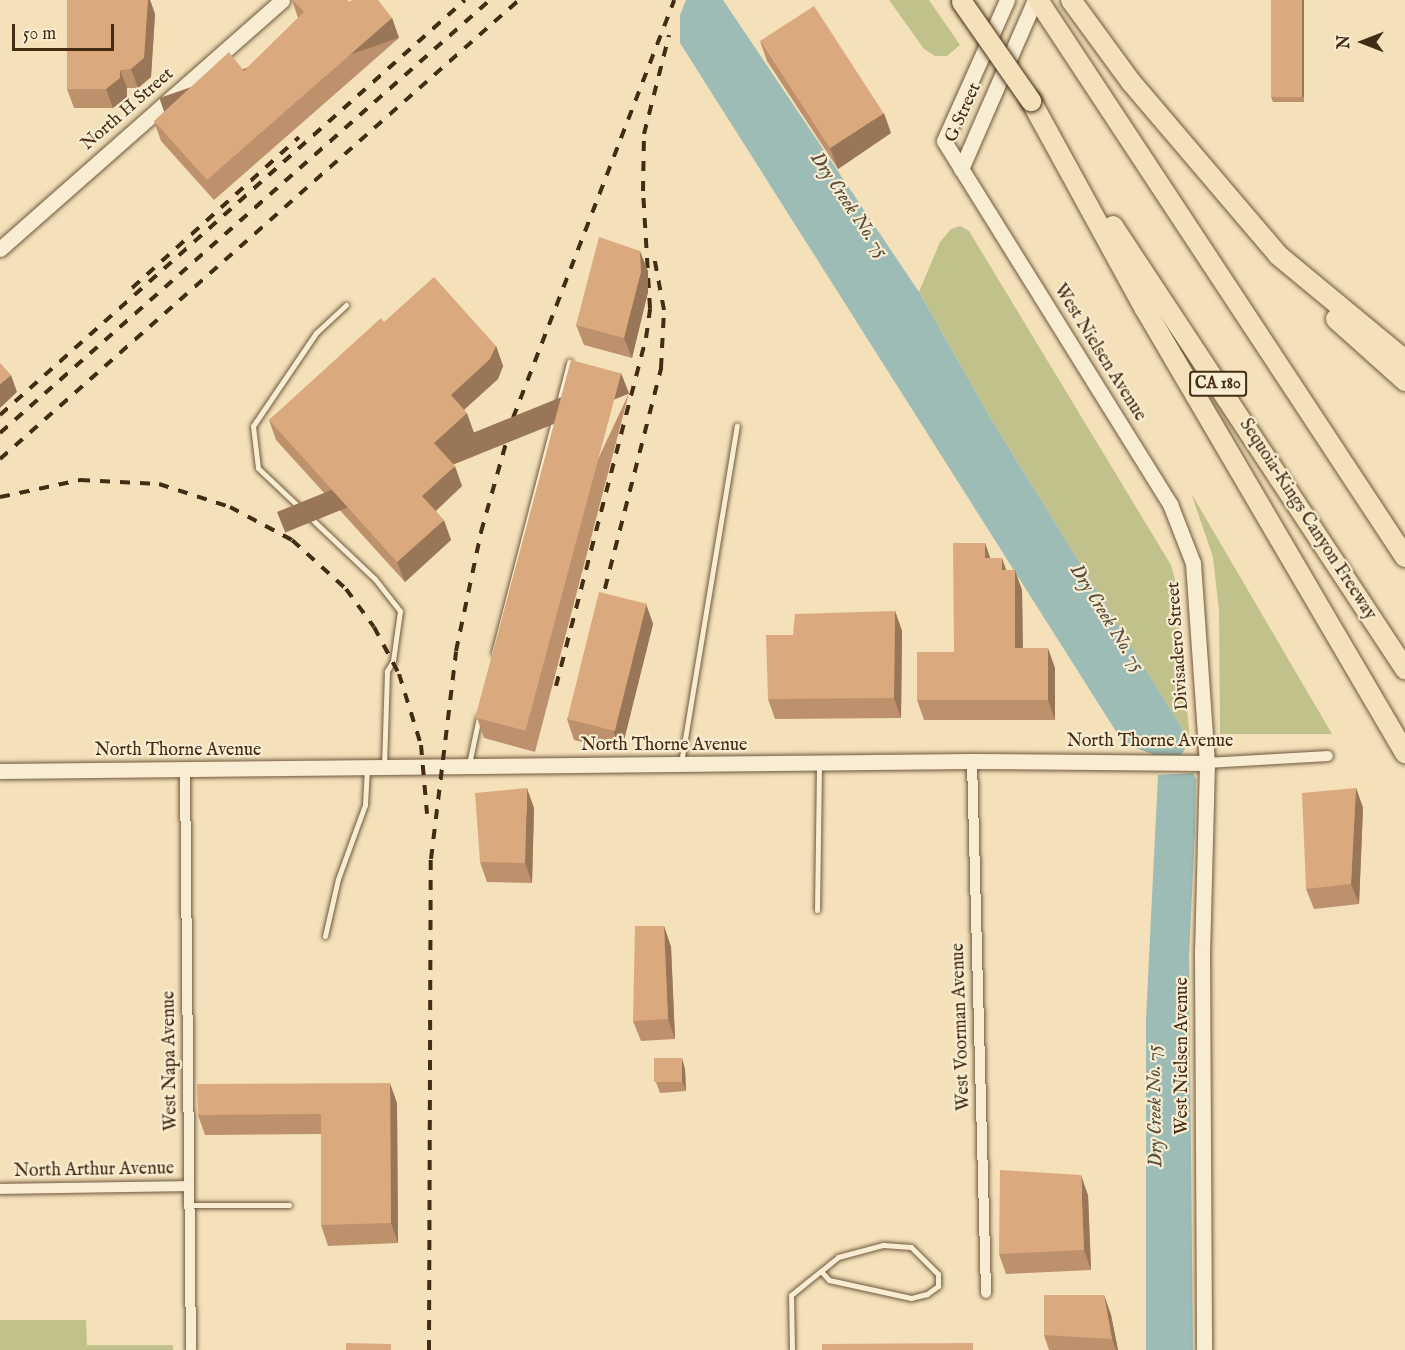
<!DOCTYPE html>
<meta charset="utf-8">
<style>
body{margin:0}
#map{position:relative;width:1405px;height:1350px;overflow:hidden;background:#f4e1ba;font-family:"IM FELL English",serif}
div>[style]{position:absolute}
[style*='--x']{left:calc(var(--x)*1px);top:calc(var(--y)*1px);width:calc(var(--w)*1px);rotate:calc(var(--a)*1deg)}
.green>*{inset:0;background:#c1c18b}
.water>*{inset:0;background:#9cbcb5}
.roads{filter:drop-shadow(0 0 2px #70583d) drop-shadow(0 0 2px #70583d)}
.lane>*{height:5px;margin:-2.5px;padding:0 2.5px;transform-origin:2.5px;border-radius:2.5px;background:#f8ecd2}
.street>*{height:10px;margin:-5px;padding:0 5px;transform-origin:5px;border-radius:5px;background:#f8ecd2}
.secondary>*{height:15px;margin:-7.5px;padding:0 7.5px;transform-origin:7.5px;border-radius:7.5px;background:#f8ecd2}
.highway>*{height:20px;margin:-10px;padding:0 10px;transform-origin:10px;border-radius:10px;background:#f4e1ba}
.rail>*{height:4px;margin-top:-2px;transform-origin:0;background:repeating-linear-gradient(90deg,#442b13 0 10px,transparent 0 20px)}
.bridges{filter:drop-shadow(0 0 2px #442b13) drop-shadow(0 0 2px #442b13)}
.highway-bridge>*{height:20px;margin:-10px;padding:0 10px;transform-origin:10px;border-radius:10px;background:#f4e1ba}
.wall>*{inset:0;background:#bc916c}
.shaded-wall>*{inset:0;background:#997658;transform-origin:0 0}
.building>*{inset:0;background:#dba97e;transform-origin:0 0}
span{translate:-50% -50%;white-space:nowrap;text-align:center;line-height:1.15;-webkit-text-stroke:4.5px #f8ecd2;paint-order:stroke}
.shield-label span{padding:2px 4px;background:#f8ecd2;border:2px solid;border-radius:4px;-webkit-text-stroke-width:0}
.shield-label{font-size:16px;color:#442b13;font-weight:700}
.street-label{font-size:18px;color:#442b13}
.water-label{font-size:20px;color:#5a4f3c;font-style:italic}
.north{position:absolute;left:1333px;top:12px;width:60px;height:60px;-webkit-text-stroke:4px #f8ecd2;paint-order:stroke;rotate:270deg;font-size:16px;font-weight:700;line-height:24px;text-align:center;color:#442b13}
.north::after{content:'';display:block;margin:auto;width:21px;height:27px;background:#442b13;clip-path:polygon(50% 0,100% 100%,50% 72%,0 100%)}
.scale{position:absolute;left:12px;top:24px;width:102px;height:27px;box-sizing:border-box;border:3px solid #442b13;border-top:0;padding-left:8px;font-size:18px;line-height:21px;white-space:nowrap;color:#442b13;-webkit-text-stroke:4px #f8ecd2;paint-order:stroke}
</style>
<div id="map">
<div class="green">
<i style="clip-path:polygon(889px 0,929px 0,960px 45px,947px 56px,935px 56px,924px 49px)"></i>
<i style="clip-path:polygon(960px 226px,969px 231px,1171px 565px,1175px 579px,1190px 741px,991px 419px,919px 292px,940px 242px,951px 229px)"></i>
<i style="clip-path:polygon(1191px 493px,1332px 734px,1220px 734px,1219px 611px,1213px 557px)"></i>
<i style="clip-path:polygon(0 1320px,86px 1320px,87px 1345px,173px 1345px,173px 1350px,0 1350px)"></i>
</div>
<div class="water">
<i style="clip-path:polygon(686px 0,723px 0,919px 292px,991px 419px,1190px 741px,1181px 755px,1155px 755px,1124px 744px,680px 43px,680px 15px)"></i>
<i style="clip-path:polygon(1193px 773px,1196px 779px,1195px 831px,1189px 955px,1193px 1350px,1146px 1350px,1146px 1019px,1158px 775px)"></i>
</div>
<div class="roads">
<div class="lane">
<i style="--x:346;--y:305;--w:41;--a:137"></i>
<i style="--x:316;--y:333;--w:112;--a:124.1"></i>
<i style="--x:253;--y:426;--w:42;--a:83.2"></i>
<i style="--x:258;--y:468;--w:161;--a:43.5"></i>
<i style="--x:375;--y:579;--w:41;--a:52"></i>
<i style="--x:400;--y:611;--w:50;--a:98"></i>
<i style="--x:393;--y:661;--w:12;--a:121"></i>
<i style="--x:387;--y:671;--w:94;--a:91.8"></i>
<i style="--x:494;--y:653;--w:301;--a:-75.5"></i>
<i style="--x:681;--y:763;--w:342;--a:-80.6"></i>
<i style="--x:469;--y:764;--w:48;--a:-78"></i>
<i style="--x:817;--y:910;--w:145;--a:-89.2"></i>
<i style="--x:325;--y:936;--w:58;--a:-77.2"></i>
<i style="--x:338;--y:879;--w:79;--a:-70"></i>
<i style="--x:365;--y:805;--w:35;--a:-87"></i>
<i style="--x:189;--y:1205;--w:100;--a:0"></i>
<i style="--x:792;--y:1350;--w:55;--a:-91"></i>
<i style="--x:791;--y:1295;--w:38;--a:-39"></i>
<i style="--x:821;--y:1271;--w:22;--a:-39"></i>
<i style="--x:838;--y:1257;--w:47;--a:-14.9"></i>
<i style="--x:883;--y:1245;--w:28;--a:4"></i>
<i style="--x:911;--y:1247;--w:38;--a:45"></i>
<i style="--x:938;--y:1274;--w:12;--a:90"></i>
<i style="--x:938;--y:1286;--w:14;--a:144"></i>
<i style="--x:927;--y:1294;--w:16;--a:166"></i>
<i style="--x:911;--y:1298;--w:84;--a:-167.6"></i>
<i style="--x:829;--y:1280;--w:12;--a:-132"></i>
</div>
<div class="street">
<i style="--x:972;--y:761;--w:532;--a:88.49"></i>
<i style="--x:1207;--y:763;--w:121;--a:-3.3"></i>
<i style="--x:185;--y:771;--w:579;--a:89.41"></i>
<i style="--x:0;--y:1189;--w:189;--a:-0.9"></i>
</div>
<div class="secondary">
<i style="--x:1007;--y:0;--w:154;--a:114.1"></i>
<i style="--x:944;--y:141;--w:428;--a:58.1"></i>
<i style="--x:1170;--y:504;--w:63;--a:68.7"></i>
<i style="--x:1193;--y:563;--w:200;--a:86"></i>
<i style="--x:1207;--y:763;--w:188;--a:91.5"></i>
<i style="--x:1202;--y:951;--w:399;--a:89.7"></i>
<i style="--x:961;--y:169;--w:184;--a:-66.4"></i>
<i style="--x:0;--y:249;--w:376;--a:-41.4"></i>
<i style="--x:0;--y:771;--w:972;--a:-0.59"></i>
<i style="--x:972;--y:761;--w:235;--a:0.5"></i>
</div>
<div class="highway">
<i style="--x:1038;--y:0;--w:667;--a:56.62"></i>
<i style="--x:1071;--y:0;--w:102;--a:53.8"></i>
<i style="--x:1131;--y:82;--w:227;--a:49.6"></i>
<i style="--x:1278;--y:255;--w:165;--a:39.6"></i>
<i style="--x:1031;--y:101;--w:237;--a:61.3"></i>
<i style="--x:1145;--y:309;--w:515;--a:59.65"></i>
<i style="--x:1113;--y:226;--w:531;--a:56.61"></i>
<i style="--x:1336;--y:319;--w:93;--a:41.9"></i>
</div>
</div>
<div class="rail">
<i style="--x:132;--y:288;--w:225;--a:-42.1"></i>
<i style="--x:0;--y:415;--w:623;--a:-41.75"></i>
<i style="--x:0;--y:433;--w:654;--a:-41.47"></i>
<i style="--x:0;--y:459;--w:693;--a:-41.49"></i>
<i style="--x:0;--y:497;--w:82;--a:-12"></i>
<i style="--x:80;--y:480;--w:79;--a:2.9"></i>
<i style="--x:159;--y:484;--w:75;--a:17.9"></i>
<i style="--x:230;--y:507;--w:70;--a:28"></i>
<i style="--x:292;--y:540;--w:73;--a:42.2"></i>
<i style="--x:346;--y:589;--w:47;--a:53.6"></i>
<i style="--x:374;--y:627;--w:53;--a:62"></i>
<i style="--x:399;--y:674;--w:74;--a:72.8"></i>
<i style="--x:421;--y:745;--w:69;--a:85"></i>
<i style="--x:600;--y:608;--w:248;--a:-75.7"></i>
<i style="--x:661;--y:368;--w:58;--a:-87"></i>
<i style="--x:664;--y:310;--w:60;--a:-100.6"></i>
<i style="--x:556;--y:686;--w:359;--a:-75.5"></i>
<i style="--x:646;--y:338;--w:30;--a:-82"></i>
<i style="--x:650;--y:308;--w:117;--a:-93.4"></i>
<i style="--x:643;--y:191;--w:57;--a:-89"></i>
<i style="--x:644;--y:134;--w:102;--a:-75.8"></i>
<i style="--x:429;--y:1350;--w:491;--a:-89.8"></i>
<i style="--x:431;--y:859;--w:209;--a:-83.1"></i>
<i style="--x:456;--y:651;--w:122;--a:-78.1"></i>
<i style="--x:481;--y:532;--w:118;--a:-74.3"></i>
<i style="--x:513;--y:418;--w:448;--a:-68.9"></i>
</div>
<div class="bridges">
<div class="highway-bridge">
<i style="--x:962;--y:2;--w:121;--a:55.1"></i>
</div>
</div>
<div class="wall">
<i style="clip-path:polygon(67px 0,150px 0,155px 14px,151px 77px,138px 88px,127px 88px,127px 97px,113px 108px,74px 108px,67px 89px)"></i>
<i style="clip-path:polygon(292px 0,347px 0,349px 2px,392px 18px,399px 38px,214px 200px,161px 141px,154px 121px,244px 71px,298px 18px)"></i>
<i style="clip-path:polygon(1271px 0,1304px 0,1304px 102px,1273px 102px,1271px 97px)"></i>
<i style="clip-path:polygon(760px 41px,891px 133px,838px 169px,767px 61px)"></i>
<i style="clip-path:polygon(648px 271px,648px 292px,632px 358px,584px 345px,576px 325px)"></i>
<i style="clip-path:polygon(384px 322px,496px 346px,503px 366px,498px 379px,464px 410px,474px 433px,447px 457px,462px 486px,436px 511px,451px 540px,405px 582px,276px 440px,269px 420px)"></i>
<i style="clip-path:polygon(629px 393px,535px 752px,484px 738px,477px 718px)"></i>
<i style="clip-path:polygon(985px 543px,990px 558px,1006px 570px,1022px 590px,1023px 648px,1055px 668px,1055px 720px,924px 720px,917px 700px,954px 652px)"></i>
<i style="clip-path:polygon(646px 604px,653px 624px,621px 752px,574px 740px,567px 719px)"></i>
<i style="clip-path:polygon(895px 611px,902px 631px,901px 718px,775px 719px,768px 699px)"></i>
<i style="clip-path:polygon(1356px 788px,1363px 808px,1359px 904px,1314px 909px,1306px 889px)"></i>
<i style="clip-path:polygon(534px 808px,532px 883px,487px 882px,480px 862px)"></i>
<i style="clip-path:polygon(664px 926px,671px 947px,675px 1039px,641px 1041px,633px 1021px)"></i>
<i style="clip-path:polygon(685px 1069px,686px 1091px,660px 1093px,656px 1082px)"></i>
<i style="clip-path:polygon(397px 1103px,398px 1243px,328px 1246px,321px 1225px,321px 1134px,205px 1135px,198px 1115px)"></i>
<i style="clip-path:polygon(1088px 1195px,1091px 1270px,1006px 1274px,999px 1254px)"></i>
<i style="clip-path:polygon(1104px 1295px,1111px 1315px,1118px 1350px,1049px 1350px,1044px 1335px)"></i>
</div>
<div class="shaded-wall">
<i style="clip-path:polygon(148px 0,150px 0,155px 14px,151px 77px,138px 88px,131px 69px)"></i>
<i style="left:1302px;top:0;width:2px;height:97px"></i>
<i style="left:392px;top:18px;width:21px;height:246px;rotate:71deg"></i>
<i style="clip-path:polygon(120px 70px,127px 88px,127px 97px,113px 108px,106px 89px)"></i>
<i style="clip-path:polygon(884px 113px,891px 133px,838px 169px,830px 148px)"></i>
<i style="clip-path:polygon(640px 251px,648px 271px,648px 292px,632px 358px,624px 338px)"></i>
<i style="clip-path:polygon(496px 346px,503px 366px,498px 379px,458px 415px,451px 395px)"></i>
<i style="left:621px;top:373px;width:22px;height:371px;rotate:68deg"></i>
<i style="clip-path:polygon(11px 375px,17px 392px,0 408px,0 384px)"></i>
<i style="clip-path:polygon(467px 413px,474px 433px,442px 463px,434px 443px)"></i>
<i style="clip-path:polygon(455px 466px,462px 486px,430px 516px,422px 496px)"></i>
<i style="clip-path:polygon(444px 520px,451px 540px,405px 582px,397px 562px)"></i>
<i style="clip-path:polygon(985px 543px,992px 563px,985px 558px)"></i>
<i style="clip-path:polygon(1002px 558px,1009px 578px,1002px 570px)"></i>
<i style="clip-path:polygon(1015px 570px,1022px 590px,1023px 668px,1015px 648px)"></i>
<i style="clip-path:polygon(646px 604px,653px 624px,621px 752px,613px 731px)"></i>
<i style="clip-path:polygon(895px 611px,902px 631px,901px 718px,894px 698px)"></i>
<i style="clip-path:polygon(1048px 648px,1055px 668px,1055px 720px,1048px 700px)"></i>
<i style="clip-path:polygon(527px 788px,534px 808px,532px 883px,525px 863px)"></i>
<i style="clip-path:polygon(1356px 788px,1363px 808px,1359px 904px,1351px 884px)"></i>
<i style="clip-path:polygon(664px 926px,671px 947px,675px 1039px,668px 1019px)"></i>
<i style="clip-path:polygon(682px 1058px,685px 1069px,686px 1091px,682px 1081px)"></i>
<i style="clip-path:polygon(390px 1083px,397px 1103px,398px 1243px,391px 1223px)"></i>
<i style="clip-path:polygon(1081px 1175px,1088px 1195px,1091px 1270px,1084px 1250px)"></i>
<i style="clip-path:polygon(1104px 1295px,1111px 1315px,1118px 1350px,1116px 1350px,1112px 1339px)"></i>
</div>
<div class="building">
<i style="clip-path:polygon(67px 0,148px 0,144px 58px,131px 69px,120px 70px,120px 78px,106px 89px,67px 89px)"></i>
<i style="clip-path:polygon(293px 0,347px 0,349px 2px,352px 0,378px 0,392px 18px,207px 180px,154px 121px,229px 52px,244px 71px,304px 12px)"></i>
<i style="left:1271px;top:0;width:31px;height:97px"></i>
<i style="left:814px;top:6px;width:128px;height:64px;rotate:57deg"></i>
<i style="clip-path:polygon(599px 237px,640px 251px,641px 272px,624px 338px,576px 325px)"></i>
<i style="clip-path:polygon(434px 277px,496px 346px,490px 359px,451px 395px,467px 413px,434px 443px,455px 466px,422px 496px,444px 520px,397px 562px,269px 420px,381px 318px,384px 322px)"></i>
<i style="left:571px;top:360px;width:52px;height:370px;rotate:15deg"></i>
<i style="clip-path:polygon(0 363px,11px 375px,0 384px)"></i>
<i style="clip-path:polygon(953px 543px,985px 543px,985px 558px,1002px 558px,1002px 570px,1015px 570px,1015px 648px,1048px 648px,1048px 700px,917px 700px,917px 652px,954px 652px)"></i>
<i style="left:599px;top:592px;width:49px;height:131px;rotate:14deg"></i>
<i style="clip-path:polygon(895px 611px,894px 698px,768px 699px,766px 635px,793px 635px,795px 614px)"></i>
<i style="clip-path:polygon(527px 788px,525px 863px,480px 862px,475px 793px)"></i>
<i style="clip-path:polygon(1356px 788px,1351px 884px,1306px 889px,1302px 793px)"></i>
<i style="clip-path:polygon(635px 926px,664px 926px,668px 1019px,633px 1021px)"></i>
<i style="left:654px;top:1058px;width:28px;height:24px"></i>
<i style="clip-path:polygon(390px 1083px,391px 1223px,321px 1225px,321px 1114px,198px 1115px,197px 1084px)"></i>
<i style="clip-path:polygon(1000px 1170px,1081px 1175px,1084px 1250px,999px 1254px)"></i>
<i style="clip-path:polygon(1044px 1295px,1104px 1295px,1112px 1339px,1044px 1335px)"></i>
<i style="clip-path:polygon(346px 1343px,391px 1344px,391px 1350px,346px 1350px)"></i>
<i style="clip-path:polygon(973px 1343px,973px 1350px,822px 1350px,822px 1344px)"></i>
</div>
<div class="shield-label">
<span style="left:1218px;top:384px">CA 180</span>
</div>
<div class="street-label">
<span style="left:128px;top:110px;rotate:-41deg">North H Street</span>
<span style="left:964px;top:113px;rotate:-66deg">G Street</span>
<span style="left:1099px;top:353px;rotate:58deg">West Nielsen Avenue</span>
<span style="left:1307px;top:520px;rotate:57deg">Sequoia–Kings Canyon Freeway</span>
<span style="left:1179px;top:646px;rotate:-94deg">Divisadero Street</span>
<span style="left:1150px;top:742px">North Thorne Avenue</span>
<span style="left:664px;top:746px">North Thorne Avenue</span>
<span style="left:178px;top:751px">North Thorne Avenue</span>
<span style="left:962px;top:1027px;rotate:-92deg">West Voorman Avenue</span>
<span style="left:1183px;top:1056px;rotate:-90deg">West Nielsen Avenue</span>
<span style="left:171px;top:1061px;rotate:-91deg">West Napa Avenue</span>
<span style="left:94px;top:1171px;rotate:-1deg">North Arthur Avenue</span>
</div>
<div class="water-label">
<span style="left:849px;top:205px;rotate:56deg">Dry Creek No. 75</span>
<span style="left:1107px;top:618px;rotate:58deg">Dry Creek No. 75</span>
<span style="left:1155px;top:1106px;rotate:-91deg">Dry Creek No. 75</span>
</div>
<div class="north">N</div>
<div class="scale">50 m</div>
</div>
